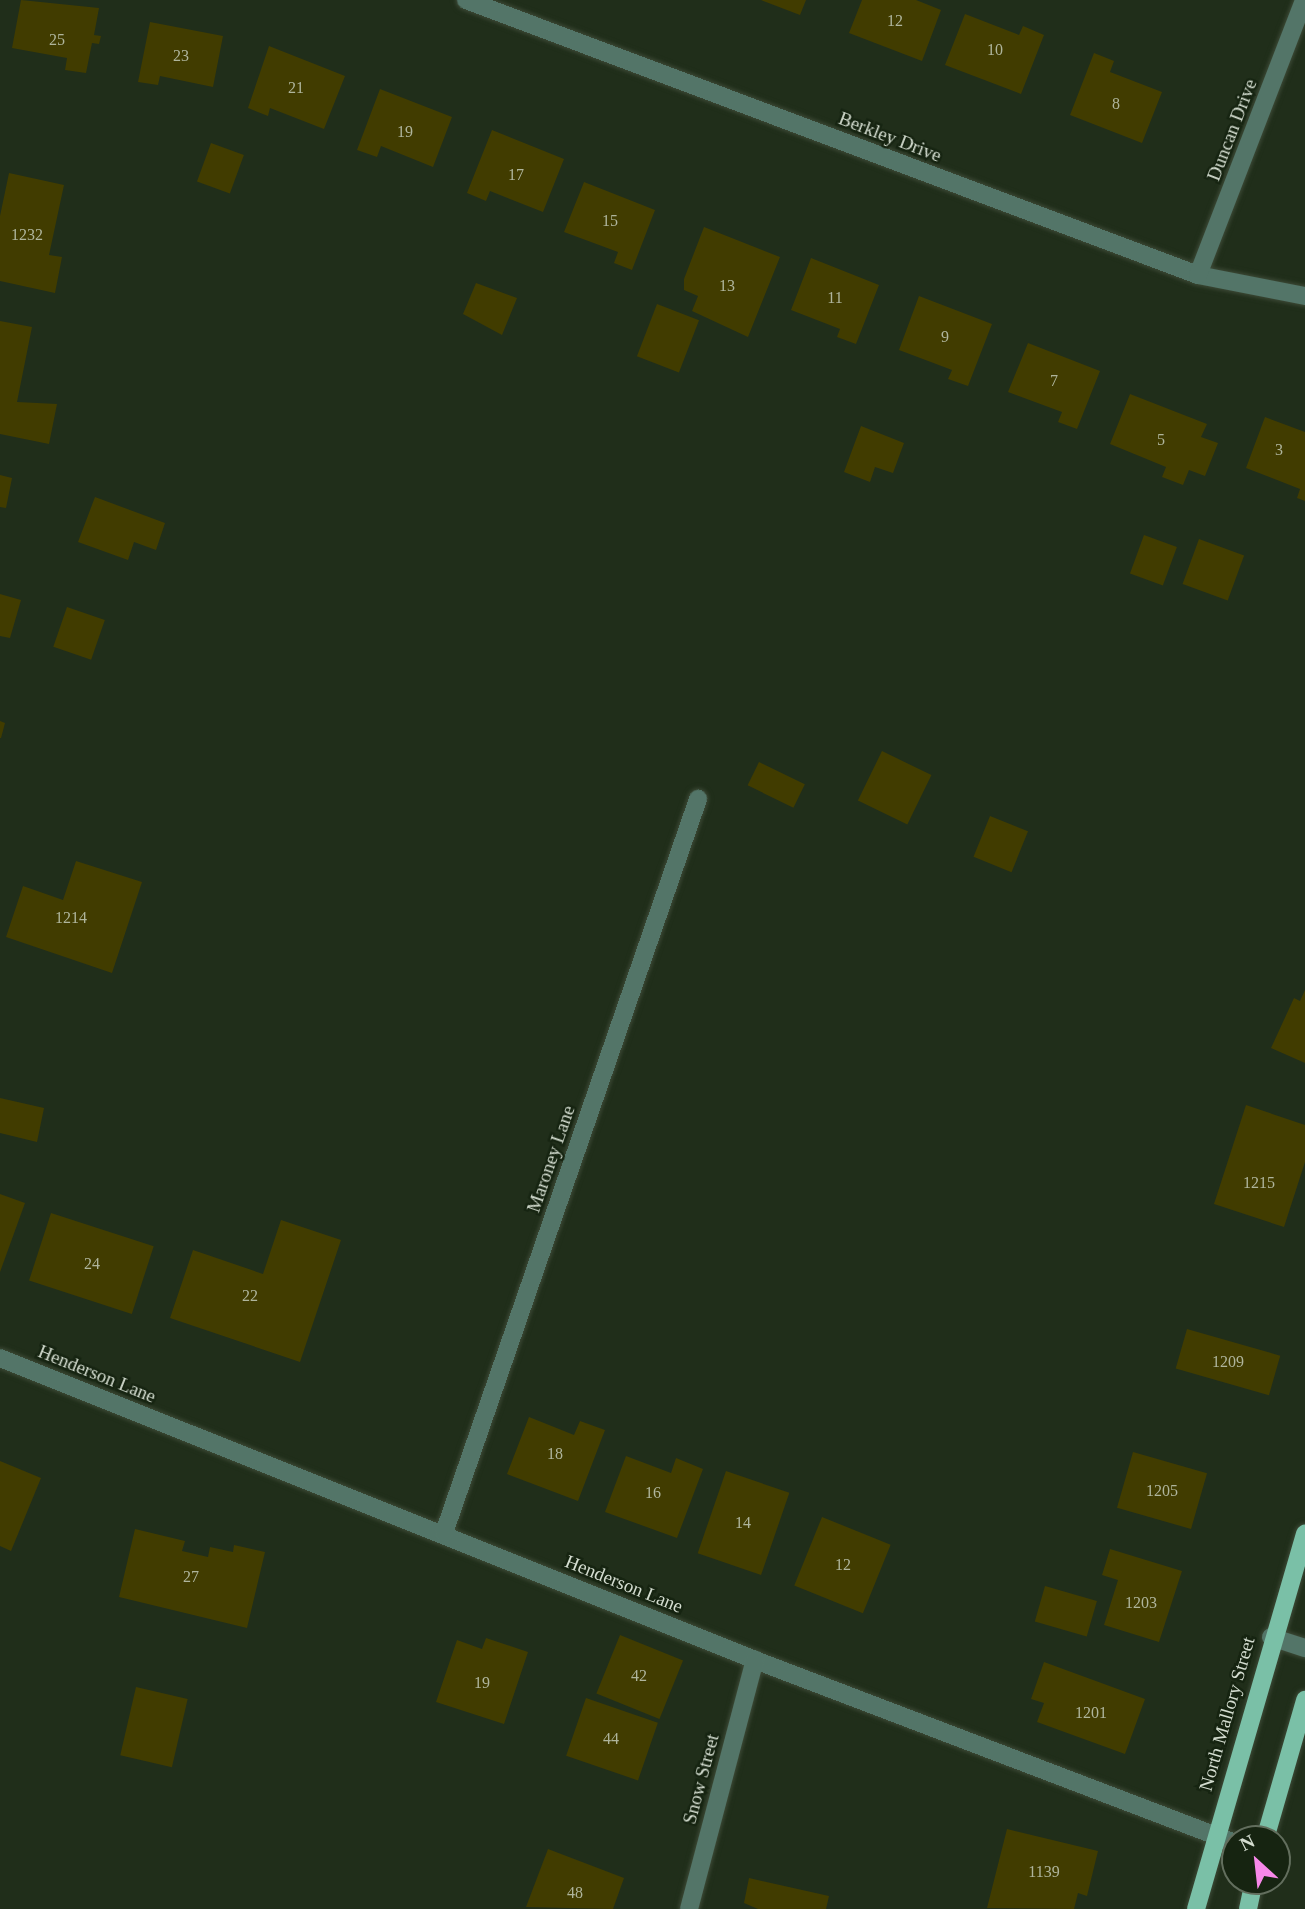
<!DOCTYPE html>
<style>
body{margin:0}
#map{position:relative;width:1305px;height:1909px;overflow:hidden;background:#202e1a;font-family:"Times New Roman",serif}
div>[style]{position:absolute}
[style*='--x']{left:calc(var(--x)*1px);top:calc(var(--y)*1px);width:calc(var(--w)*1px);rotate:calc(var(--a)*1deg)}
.building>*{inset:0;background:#413c00;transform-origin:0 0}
.roads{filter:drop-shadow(0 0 2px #3d4a37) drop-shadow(0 0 2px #3d4a37)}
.minor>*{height:18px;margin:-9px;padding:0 9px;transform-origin:9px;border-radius:9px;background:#537568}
.major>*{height:18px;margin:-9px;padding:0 9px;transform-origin:9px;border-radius:9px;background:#7ac0a7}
span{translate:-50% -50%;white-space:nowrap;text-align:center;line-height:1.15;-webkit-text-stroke:5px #162411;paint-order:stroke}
.number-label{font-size:16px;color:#afb59c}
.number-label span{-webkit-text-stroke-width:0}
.street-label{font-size:19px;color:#d4ddd0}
.north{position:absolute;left:1221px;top:1825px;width:70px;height:70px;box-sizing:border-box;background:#162411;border:2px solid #626e5d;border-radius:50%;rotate:333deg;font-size:19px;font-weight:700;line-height:28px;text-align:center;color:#d4ddd0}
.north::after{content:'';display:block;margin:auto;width:24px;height:32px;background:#f888ea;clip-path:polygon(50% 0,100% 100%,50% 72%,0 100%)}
</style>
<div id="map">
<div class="building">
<i style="clip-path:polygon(21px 0,99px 8px,94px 35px,101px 36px,99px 44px,92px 43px,86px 73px,65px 70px,67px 58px,12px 48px)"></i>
<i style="clip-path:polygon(761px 0,806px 0,800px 15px)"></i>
<i style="clip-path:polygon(862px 0,916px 0,941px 10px,922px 61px,849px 33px)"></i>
<i style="clip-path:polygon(965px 14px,1019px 35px,1023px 26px,1044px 35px,1021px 94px,945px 65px)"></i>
<i style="clip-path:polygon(150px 22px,223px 36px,213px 87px,160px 76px,158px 85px,138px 82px)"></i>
<i style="clip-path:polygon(269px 46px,345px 76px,324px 129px,270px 108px,268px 116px,248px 108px)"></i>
<i style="clip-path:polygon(1094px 53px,1114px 61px,1110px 72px,1162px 92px,1142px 143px,1070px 115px)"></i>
<i style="clip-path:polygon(380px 89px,452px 117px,433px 167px,381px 146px,377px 157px,357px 150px)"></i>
<i style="clip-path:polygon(492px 130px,564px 159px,543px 212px,490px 191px,486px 201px,467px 193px)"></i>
<i style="left:211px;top:143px;width:35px;height:41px;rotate:20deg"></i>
<i style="clip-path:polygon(9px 173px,64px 185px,49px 255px,62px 257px,55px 293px,0 281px,0 216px)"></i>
<i style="clip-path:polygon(584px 182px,655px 210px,632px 270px,614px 263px,618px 252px,564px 232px)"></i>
<i style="clip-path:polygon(704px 227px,780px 257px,748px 337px,692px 311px,698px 296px,684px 290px,684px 279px)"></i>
<i style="clip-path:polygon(811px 258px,879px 285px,856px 344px,837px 337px,840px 329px,791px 310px)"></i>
<i style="clip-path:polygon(476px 283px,517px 298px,502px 335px,463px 314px)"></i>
<i style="clip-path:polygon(919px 296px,992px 324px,968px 386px,948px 379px,952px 370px,899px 350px)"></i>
<i style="left:657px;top:304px;width:45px;height:56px;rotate:21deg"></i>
<i style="clip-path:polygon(0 321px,32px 327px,17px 402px,57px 404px,49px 444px,0 434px)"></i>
<i style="clip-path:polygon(1028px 343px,1100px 371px,1077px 429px,1058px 422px,1062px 412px,1008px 392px)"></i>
<i style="clip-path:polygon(1130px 394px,1207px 424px,1201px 437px,1218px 443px,1205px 476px,1189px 470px,1183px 485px,1162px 477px,1166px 467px,1110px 444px)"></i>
<i style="clip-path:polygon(1265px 417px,1305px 432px,1305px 501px,1297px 498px,1300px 489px,1246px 468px)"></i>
<i style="clip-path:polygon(861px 426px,904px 443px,893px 473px,875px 467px,870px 482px,844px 472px)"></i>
<i style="clip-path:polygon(0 475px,12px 478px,6px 508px,0 507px)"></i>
<i style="clip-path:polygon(95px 497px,165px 523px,156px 550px,134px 542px,128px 560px,78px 542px)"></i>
<i style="left:1144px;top:535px;width:35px;height:41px;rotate:20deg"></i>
<i style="left:1199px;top:539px;width:48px;height:48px;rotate:20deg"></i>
<i style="clip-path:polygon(0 594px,21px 600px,10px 638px,0 636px)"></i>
<i style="left:67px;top:607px;width:40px;height:42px;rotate:19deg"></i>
<i style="clip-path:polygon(0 721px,5px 723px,1px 738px,0 738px)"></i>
<i style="left:882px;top:751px;width:55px;height:55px;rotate:26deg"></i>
<i style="left:759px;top:762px;width:51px;height:26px;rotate:26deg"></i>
<i style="left:990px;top:816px;width:41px;height:44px;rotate:22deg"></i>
<i style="clip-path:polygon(76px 861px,142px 882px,112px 973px,6px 937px,23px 886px,63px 900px)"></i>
<i style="clip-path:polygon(1305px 990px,1305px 1063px,1271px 1048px,1294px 998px,1300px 1001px)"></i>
<i style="clip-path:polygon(0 1098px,44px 1108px,37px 1142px,0 1133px)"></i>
<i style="clip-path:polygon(1246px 1105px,1305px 1125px,1305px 1162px,1284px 1227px,1214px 1204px)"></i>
<i style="clip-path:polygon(0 1194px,25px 1203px,0 1272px)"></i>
<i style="left:51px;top:1213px;width:108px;height:71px;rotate:18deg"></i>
<i style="clip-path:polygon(281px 1220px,341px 1240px,300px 1362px,170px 1318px,193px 1250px,263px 1274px)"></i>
<i style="left:1187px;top:1329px;width:97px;height:41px;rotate:16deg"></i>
<i style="clip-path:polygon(529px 1417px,574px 1435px,580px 1421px,605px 1430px,578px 1501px,507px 1474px)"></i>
<i style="left:1133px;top:1452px;width:77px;height:58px;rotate:16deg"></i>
<i style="clip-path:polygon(626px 1456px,671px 1473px,676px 1458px,703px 1469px,677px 1538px,605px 1512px)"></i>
<i style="clip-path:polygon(0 1461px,41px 1478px,11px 1551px,0 1546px)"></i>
<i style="left:726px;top:1471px;width:67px;height:87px;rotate:19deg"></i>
<i style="left:822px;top:1517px;width:74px;height:74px;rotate:22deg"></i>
<i style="clip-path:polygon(135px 1529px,185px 1541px,182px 1551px,208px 1557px,210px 1547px,233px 1552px,234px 1545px,265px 1552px,247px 1628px,119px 1597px)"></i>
<i style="clip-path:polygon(1110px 1549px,1182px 1571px,1159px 1642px,1104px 1625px,1118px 1580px,1102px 1575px)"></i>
<i style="left:1045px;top:1586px;width:54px;height:37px;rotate:16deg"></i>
<i style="left:620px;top:1635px;width:68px;height:63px;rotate:22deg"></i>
<i style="clip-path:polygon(486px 1638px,528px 1652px,504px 1724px,436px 1702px,457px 1640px,482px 1649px)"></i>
<i style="clip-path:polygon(1044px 1662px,1145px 1699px,1125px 1754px,1037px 1722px,1044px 1703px,1031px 1699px)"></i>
<i style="left:136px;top:1687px;width:53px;height:70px;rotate:13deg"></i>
<i style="left:586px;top:1698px;width:76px;height:61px;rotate:19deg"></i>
<i style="clip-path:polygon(1007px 1829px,1098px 1851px,1087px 1896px,1078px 1893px,1074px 1909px,987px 1908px)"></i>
<i style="clip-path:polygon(548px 1849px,624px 1878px,613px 1909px,526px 1907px)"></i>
<i style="clip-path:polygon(749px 1878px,829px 1896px,826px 1909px,758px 1909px,744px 1903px)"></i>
</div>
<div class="roads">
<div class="minor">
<i style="--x:466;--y:0;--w:782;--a:20.59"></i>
<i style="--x:1198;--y:275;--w:109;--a:11.1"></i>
<i style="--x:1198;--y:275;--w:295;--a:-68.9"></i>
<i style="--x:0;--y:1358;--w:813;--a:21.8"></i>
<i style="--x:755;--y:1660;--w:514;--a:20.87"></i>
<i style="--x:444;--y:1533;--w:777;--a:-70.91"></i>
<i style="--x:1271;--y:1637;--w:36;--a:18"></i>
<i style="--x:689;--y:1909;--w:258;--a:-75.2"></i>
</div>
<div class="major">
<i style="--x:1265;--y:1839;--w:145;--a:-73.9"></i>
<i style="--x:1196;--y:1909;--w:391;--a:-73.8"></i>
<i style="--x:1248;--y:1909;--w:29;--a:-78"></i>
</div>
</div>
<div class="number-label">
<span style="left:895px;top:21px">12</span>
<span style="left:57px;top:40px">25</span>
<span style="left:995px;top:50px">10</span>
<span style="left:181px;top:56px">23</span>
<span style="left:296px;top:88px">21</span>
<span style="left:1116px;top:104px">8</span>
<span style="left:405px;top:132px">19</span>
<span style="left:516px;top:175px">17</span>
<span style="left:610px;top:221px">15</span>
<span style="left:27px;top:235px">1232</span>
<span style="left:727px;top:286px">13</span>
<span style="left:835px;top:298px">11</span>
<span style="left:945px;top:337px">9</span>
<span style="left:1054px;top:381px">7</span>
<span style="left:1161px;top:440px">5</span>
<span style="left:1279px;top:450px">3</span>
<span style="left:71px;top:918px">1214</span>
<span style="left:1259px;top:1183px">1215</span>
<span style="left:92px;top:1264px">24</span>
<span style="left:250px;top:1296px">22</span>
<span style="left:1228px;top:1362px">1209</span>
<span style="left:555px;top:1454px">18</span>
<span style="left:1162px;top:1491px">1205</span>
<span style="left:653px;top:1493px">16</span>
<span style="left:743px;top:1523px">14</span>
<span style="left:843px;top:1565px">12</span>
<span style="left:191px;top:1577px">27</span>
<span style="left:1141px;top:1603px">1203</span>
<span style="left:639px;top:1676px">42</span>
<span style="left:482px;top:1683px">19</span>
<span style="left:1091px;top:1713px">1201</span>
<span style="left:611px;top:1739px">44</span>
<span style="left:1044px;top:1872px">1139</span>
<span style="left:575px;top:1893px">48</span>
</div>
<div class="street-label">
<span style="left:1232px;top:130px;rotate:-69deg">Duncan Drive</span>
<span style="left:890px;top:137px;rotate:21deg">Berkley Drive</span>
<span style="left:551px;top:1159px;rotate:-71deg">Maroney Lane</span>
<span style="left:97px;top:1374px;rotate:22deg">Henderson Lane</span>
<span style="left:624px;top:1584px;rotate:22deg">Henderson Lane</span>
<span style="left:1227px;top:1714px;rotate:-74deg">North Mallory Street</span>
<span style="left:701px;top:1779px;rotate:-75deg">Snow Street</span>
</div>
<div class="north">N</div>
</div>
